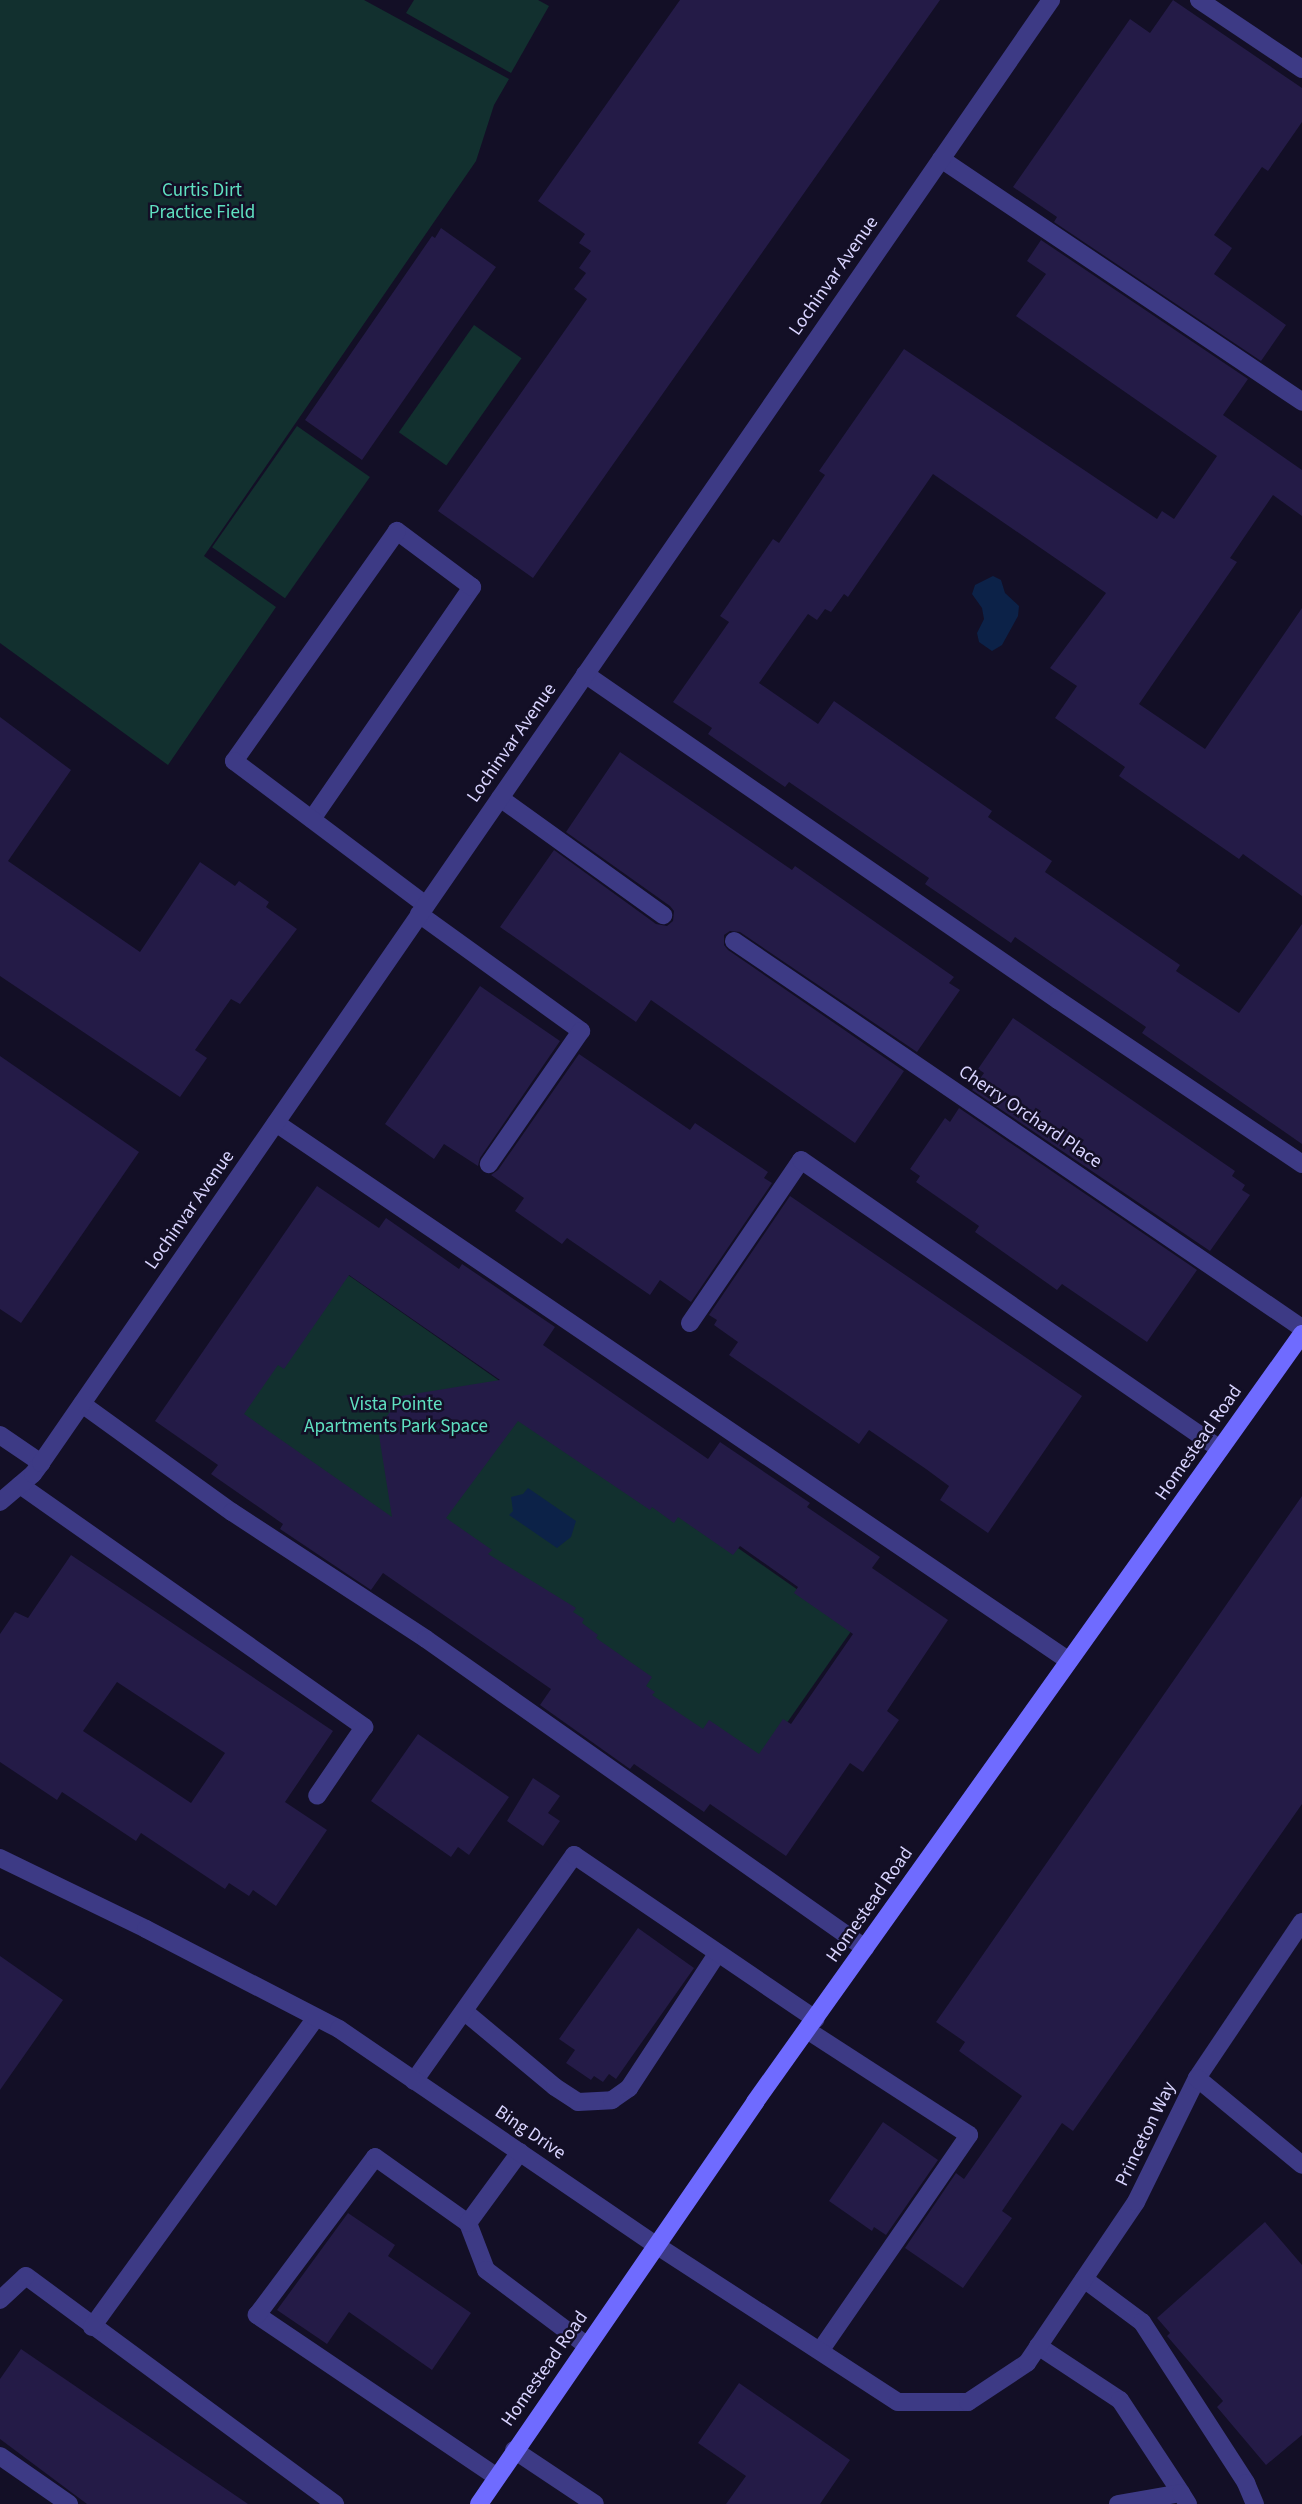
<!DOCTYPE html>
<style>
body{margin:0}
#map{position:relative;width:1302px;height:2504px;overflow:hidden;background:#130f26;font-family:"Source Sans 3",sans-serif}
div>[style]{position:absolute}
[style*='--x']{left:calc(var(--x)*1px);top:calc(var(--y)*1px);width:calc(var(--w)*1px);rotate:calc(var(--a)*1deg)}
.green>*{inset:0;background:#12302f;transform-origin:0 0}
.water>*{inset:0;background:#0c2248}
.building>*{inset:0;background:#241b47}
.lane>*{height:18px;margin:-9px;padding:0 9px;transform-origin:9px;border-radius:9px;background:#3d3a85}
.street>*{height:18px;margin:-9px;padding:0 9px;transform-origin:9px;border-radius:9px;background:#3d3a85}
.secondary>*{height:18px;margin:-9px;padding:0 9px;transform-origin:9px;border-radius:9px;background:#6f6bff}
span{translate:-50% -50%;white-space:nowrap;text-align:center;line-height:1.15;-webkit-text-stroke:5px #130f26;paint-order:stroke}
.park-label{font-size:19px;color:#5fe0c0}
.street-label{font-size:19px;color:#d9d4ff}
</style>
<div id="map">
<div class="green">
<i style="clip-path:polygon(0 0,364px 0,509px 79px,494px 105px,476px 161px,204px 556px,276px 607px,168px 765px,0 643px)"></i>
<i style="clip-path:polygon(414px 0,538px 0,549px 6px,511px 73px,406px 13px)"></i>
<i style="left:474px;top:325px;width:58px;height:131px;rotate:35deg"></i>
<i style="left:297px;top:426px;width:89px;height:148px;rotate:35deg"></i>
<i style="left:341px;top:1270px;width:625px;height:178px;rotate:35deg"></i>
</div>
<div class="water">
<i style="clip-path:polygon(993px 576px,1001px 580px,1005px 593px,1019px 606px,1018px 616px,1002px 645px,992px 651px,979px 642px,977px 633px,984px 619px,982px 608px,972px 594px,975px 585px)"></i>
<i style="clip-path:polygon(528px 1488px,576px 1521px,571px 1537px,557px 1548px,509px 1515px,513px 1511px,511px 1497px,523px 1494px)"></i>
</div>
<div class="building">
<i style="clip-path:polygon(680px 0,940px 0,533px 578px,438px 511px,587px 299px,574px 289px,586px 273px,579px 268px,591px 251px,579px 243px,585px 234px,538px 201px)"></i>
<i style="clip-path:polygon(1173px 0,1302px 88px,1302px 122px,1268px 171px,1262px 167px,1214px 235px,1232px 248px,1214px 274px,1286px 325px,1261px 361px,1054px 222px,1057px 217px,1013px 187px,1130px 19px,1150px 33px)"></i>
<i style="clip-path:polygon(441px 228px,496px 267px,362px 460px,305px 420px,432px 236px,435px 238px)"></i>
<i style="clip-path:polygon(1041px 240px,1248px 379px,1223px 415px,1302px 470px,1302px 516px,1273px 495px,1230px 558px,1237px 562px,1139px 704px,1205px 749px,1302px 608px,1302px 896px,1243px 854px,1239px 859px,1119px 776px,1125px 767px,1055px 718px,1077px 686px,1050px 668px,1106px 593px,933px 474px,848px 597px,844px 594px,831px 612px,825px 609px,817px 620px,808px 614px,759px 683px,818px 724px,834px 701px,992px 811px,988px 817px,1052px 861px,1045px 872px,1180px 965px,1176px 971px,1239px 1013px,1302px 924px,1302px 1144px,1142px 1033px,1146px 1027px,1015px 937px,1011px 943px,925px 884px,929px 878px,789px 782px,785px 787px,708px 734px,712px 728px,673px 702px,729px 622px,720px 616px,773px 539px,779px 543px,825px 475px,819px 471px,904px 349px,1157px 519px,1162px 511px,1174px 519px,1217px 456px,1016px 316px,1046px 274px,1027px 261px)"></i>
<i style="clip-path:polygon(0 717px,71px 770px,8px 861px,140px 952px,200px 862px,235px 886px,239px 881px,269px 902px,266px 907px,297px 929px,240px 1004px,231px 999px,195px 1050px,207px 1058px,180px 1097px,0 976px)"></i>
<i style="clip-path:polygon(620px 752px,792px 870px,795px 866px,954px 977px,949px 983px,960px 990px,917px 1052px,740px 932px,730px 931px,724px 935px,724px 945px,728px 950px,904px 1071px,855px 1143px,651px 1000px,636px 1022px,500px 927px,554px 850px,656px 924px,667px 926px,673px 921px,674px 911px,670px 906px,566px 832px)"></i>
<i style="clip-path:polygon(480px 986px,560px 1041px,480px 1158px,478px 1166px,444px 1144px,434px 1159px,385px 1124px)"></i>
<i style="clip-path:polygon(1013px 1018px,1235px 1171px,1232px 1176px,1245px 1185px,1242px 1190px,1250px 1195px,1210px 1251px,972px 1090px,984px 1073px,978px 1069px)"></i>
<i style="clip-path:polygon(579px 1054px,690px 1130px,695px 1123px,768px 1172px,764px 1178px,772px 1183px,691px 1302px,660px 1280px,650px 1295px,567px 1238px,562px 1244px,515px 1211px,524px 1198px,491px 1175px,498px 1170px)"></i>
<i style="clip-path:polygon(0 1056px,139px 1152px,21px 1323px,0 1309px)"></i>
<i style="clip-path:polygon(959px 1108px,1197px 1270px,1147px 1342px,1062px 1284px,1057px 1290px,975px 1232px,979px 1226px,916px 1182px,920px 1176px,910px 1169px,945px 1118px,950px 1122px)"></i>
<i style="clip-path:polygon(evenodd,317px 1186px,379px 1228px,386px 1218px,459px 1269px,462px 1264px,555px 1327px,543px 1345px,708px 1459px,720px 1442px,810px 1503px,807px 1507px,880px 1557px,872px 1568px,948px 1620px,887px 1711px,899px 1720px,879px 1749px,863px 1772px,850px 1763px,786px 1856px,710px 1804px,704px 1812px,634px 1764px,630px 1769px,540px 1705px,551px 1689px,383px 1573px,371px 1590px,280px 1529px,283px 1524px,211px 1474px,218px 1465px,155px 1421px,317px 1186px,349px 1275px,500px 1380px,401px 1396px,378px 1429px,392px 1517px,244px 1414px,278px 1365px,284px 1369px,349px 1275px,317px 1186px,518px 1421px,650px 1510px,652px 1507px,674px 1523px,678px 1517px,733px 1555px,740px 1546px,798px 1587px,794px 1593px,853px 1634px,791px 1724px,783px 1719px,759px 1754px,709px 1720px,703px 1729px,652px 1695px,655px 1692px,646px 1686px,652px 1677px,596px 1638px,598px 1635px,582px 1623px,584px 1619px,573px 1612px,576px 1608px,488px 1554px,492px 1550px,446px 1518px,518px 1421px)"></i>
<i style="clip-path:polygon(790px 1196px,1082px 1396px,988px 1533px,940px 1500px,949px 1486px,926px 1469px,869px 1430px,859px 1444px,729px 1355px,738px 1342px,714px 1325px,717px 1320px,709px 1315px)"></i>
<i style="clip-path:polygon(1302px 1496px,1302px 1804px,1073px 2131px,1062px 2123px,1002px 2211px,1012px 2218px,963px 2288px,905px 2248px,956px 2173px,964px 2179px,1022px 2096px,959px 2051px,965px 2042px,936px 2022px)"></i>
<i style="clip-path:polygon(evenodd,71px 1555px,333px 1731px,285px 1802px,327px 1830px,276px 1906px,253px 1890px,249px 1896px,229px 1883px,225px 1889px,141px 1833px,136px 1841px,62px 1792px,57px 1800px,0 1762px,0 1634px,15px 1612px,28px 1618px,71px 1555px,117px 1682px,225px 1753px,191px 1803px,83px 1731px,117px 1682px)"></i>
<i style="clip-path:polygon(418px 1734px,509px 1797px,469px 1855px,458px 1847px,451px 1857px,371px 1801px)"></i>
<i style="clip-path:polygon(533px 1778px,560px 1796px,548px 1813px,560px 1821px,543px 1846px,507px 1821px)"></i>
<i style="clip-path:polygon(638px 1928px,694px 1968px,616px 2079px,609px 2074px,603px 2082px,594px 2076px,591px 2080px,566px 2063px,575px 2050px,559px 2039px)"></i>
<i style="clip-path:polygon(0 1956px,63px 2000px,0 2090px)"></i>
<i style="clip-path:polygon(883px 2122px,938px 2160px,886px 2235px,874px 2227px,872px 2231px,829px 2201px)"></i>
<i style="clip-path:polygon(348px 2213px,395px 2245px,388px 2256px,471px 2313px,432px 2370px,349px 2312px,327px 2344px,277px 2310px)"></i>
<i style="clip-path:polygon(1265px 2222px,1302px 2265px,1302px 2435px,1266px 2465px,1217px 2407px,1223px 2401px,1167px 2336px,1170px 2333px,1157px 2318px)"></i>
<i style="clip-path:polygon(21px 2349px,248px 2504px,87px 2504px,0 2439px,0 2379px)"></i>
<i style="clip-path:polygon(739px 2383px,850px 2460px,820px 2504px,726px 2504px,746px 2476px,698px 2443px)"></i>
</div>
<div class="lane">
<i style="--x:1199;--y:0;--w:124;--a:33.8"></i>
<i style="--x:941;--y:159;--w:435;--a:33.9"></i>
<i style="--x:585;--y:674;--w:574;--a:34.58"></i>
<i style="--x:1058;--y:1000;--w:294;--a:33.9"></i>
<i style="--x:500;--y:798;--w:201;--a:35.7"></i>
<i style="--x:312;--y:819;--w:282;--a:-55.4"></i>
<i style="--x:472;--y:587;--w:94;--a:-143.3"></i>
<i style="--x:397;--y:531;--w:282;--a:125.3"></i>
<i style="--x:234;--y:761;--w:240;--a:36.9"></i>
<i style="--x:419;--y:914;--w:200;--a:35.8"></i>
<i style="--x:581;--y:1031;--w:162;--a:124.7"></i>
<i style="--x:276;--y:1123;--w:958;--a:34.15"></i>
<i style="--x:690;--y:1323;--w:197;--a:-55.7"></i>
<i style="--x:801;--y:1160;--w:509;--a:34.6"></i>
<i style="--x:82;--y:1404;--w:185;--a:35.8"></i>
<i style="--x:232;--y:1512;--w:232;--a:33.2"></i>
<i style="--x:426;--y:1639;--w:537;--a:35.14"></i>
<i style="--x:0;--y:1435;--w:50;--a:34.3"></i>
<i style="--x:20;--y:1485;--w:421;--a:35.1"></i>
<i style="--x:364;--y:1727;--w:83;--a:124.3"></i>
<i style="--x:465;--y:2012;--w:117;--a:39.8"></i>
<i style="--x:555;--y:2087;--w:27;--a:33"></i>
<i style="--x:578;--y:2102;--w:34;--a:-3"></i>
<i style="--x:612;--y:2100;--w:21;--a:-35"></i>
<i style="--x:629;--y:2088;--w:160;--a:-56.7"></i>
<i style="--x:807;--y:2030;--w:193;--a:32.9"></i>
<i style="--x:969;--y:2135;--w:262;--a:124.6"></i>
<i style="--x:414;--y:2081;--w:277;--a:-54.7"></i>
<i style="--x:574;--y:1855;--w:292;--a:34.2"></i>
<i style="--x:468;--y:2223;--w:50;--a:69"></i>
<i style="--x:486;--y:2270;--w:125;--a:36.9"></i>
<i style="--x:26;--y:2276;--w:384;--a:36.4"></i>
<i style="--x:1084;--y:2279;--w:72;--a:36.6"></i>
<i style="--x:1142;--y:2322;--w:192;--a:57.1"></i>
<i style="--x:1246;--y:2483;--w:23;--a:67"></i>
<i style="--x:0;--y:2300;--w:35;--a:-43"></i>
<i style="--x:92;--y:2327;--w:382;--a:-54.1"></i>
<i style="--x:1038;--y:2346;--w:98;--a:33.4"></i>
<i style="--x:1120;--y:2400;--w:111;--a:56.7"></i>
<i style="--x:514;--y:2450;--w:97;--a:33.7"></i>
<i style="--x:0;--y:2456;--w:84;--a:34.8"></i>
<i style="--x:497;--y:2477;--w:290;--a:-146"></i>
<i style="--x:257;--y:2315;--w:197;--a:-53.2"></i>
<i style="--x:375;--y:2157;--w:114;--a:35.4"></i>
<i style="--x:468;--y:2223;--w:88;--a:-53.8"></i>
<i style="--x:1118;--y:2504;--w:64;--a:-9.9"></i>
<i style="--x:1181;--y:2493;--w:13;--a:58"></i>
</div>
<div class="street">
<i style="--x:734;--y:941;--w:687;--a:34.27"></i>
<i style="--x:0;--y:1502;--w:43;--a:-40.3"></i>
<i style="--x:33;--y:1474;--w:14;--a:-54"></i>
<i style="--x:41;--y:1463;--w:1778;--a:-55.38"></i>
<i style="--x:0;--y:1858;--w:162;--a:25.9"></i>
<i style="--x:146;--y:1929;--w:217;--a:27.4"></i>
<i style="--x:339;--y:2029;--w:384;--a:34.3"></i>
<i style="--x:656;--y:2245;--w:288;--a:33"></i>
<i style="--x:898;--y:2402;--w:70;--a:0"></i>
<i style="--x:968;--y:2402;--w:71;--a:-33.5"></i>
<i style="--x:1027;--y:2363;--w:194;--a:-55.9"></i>
<i style="--x:1136;--y:2202;--w:138;--a:-63.8"></i>
<i style="--x:1197;--y:2078;--w:188;--a:-56.1"></i>
<i style="--x:1197;--y:2078;--w:136;--a:39.6"></i>
</div>
<div class="secondary">
<i style="--x:479;--y:2504;--w:488;--a:-55.5"></i>
<i style="--x:755;--y:2102;--w:943;--a:-54.54"></i>
</div>
<div class="park-label">
<span style="left:202px;top:202px">Curtis Dirt<br>Practice Field</span>
<span style="left:396px;top:1416px">Vista Pointe<br>Apartments Park Space</span>
</div>
<div class="street-label">
<span style="left:834px;top:276px;rotate:-55deg">Lochinvar Avenue</span>
<span style="left:512px;top:743px;rotate:-55deg">Lochinvar Avenue</span>
<span style="left:1030px;top:1117px;rotate:34deg">Cherry Orchard Place</span>
<span style="left:190px;top:1210px;rotate:-55deg">Lochinvar Avenue</span>
<span style="left:1199px;top:1443px;rotate:-55deg">Homestead Road</span>
<span style="left:870px;top:1905px;rotate:-55deg">Homestead Road</span>
<span style="left:530px;top:2133px;rotate:34deg">Bing Drive</span>
<span style="left:1146px;top:2134px;rotate:-64deg">Princeton Way</span>
<span style="left:545px;top:2369px;rotate:-55deg">Homestead Road</span>
</div>
</div>
